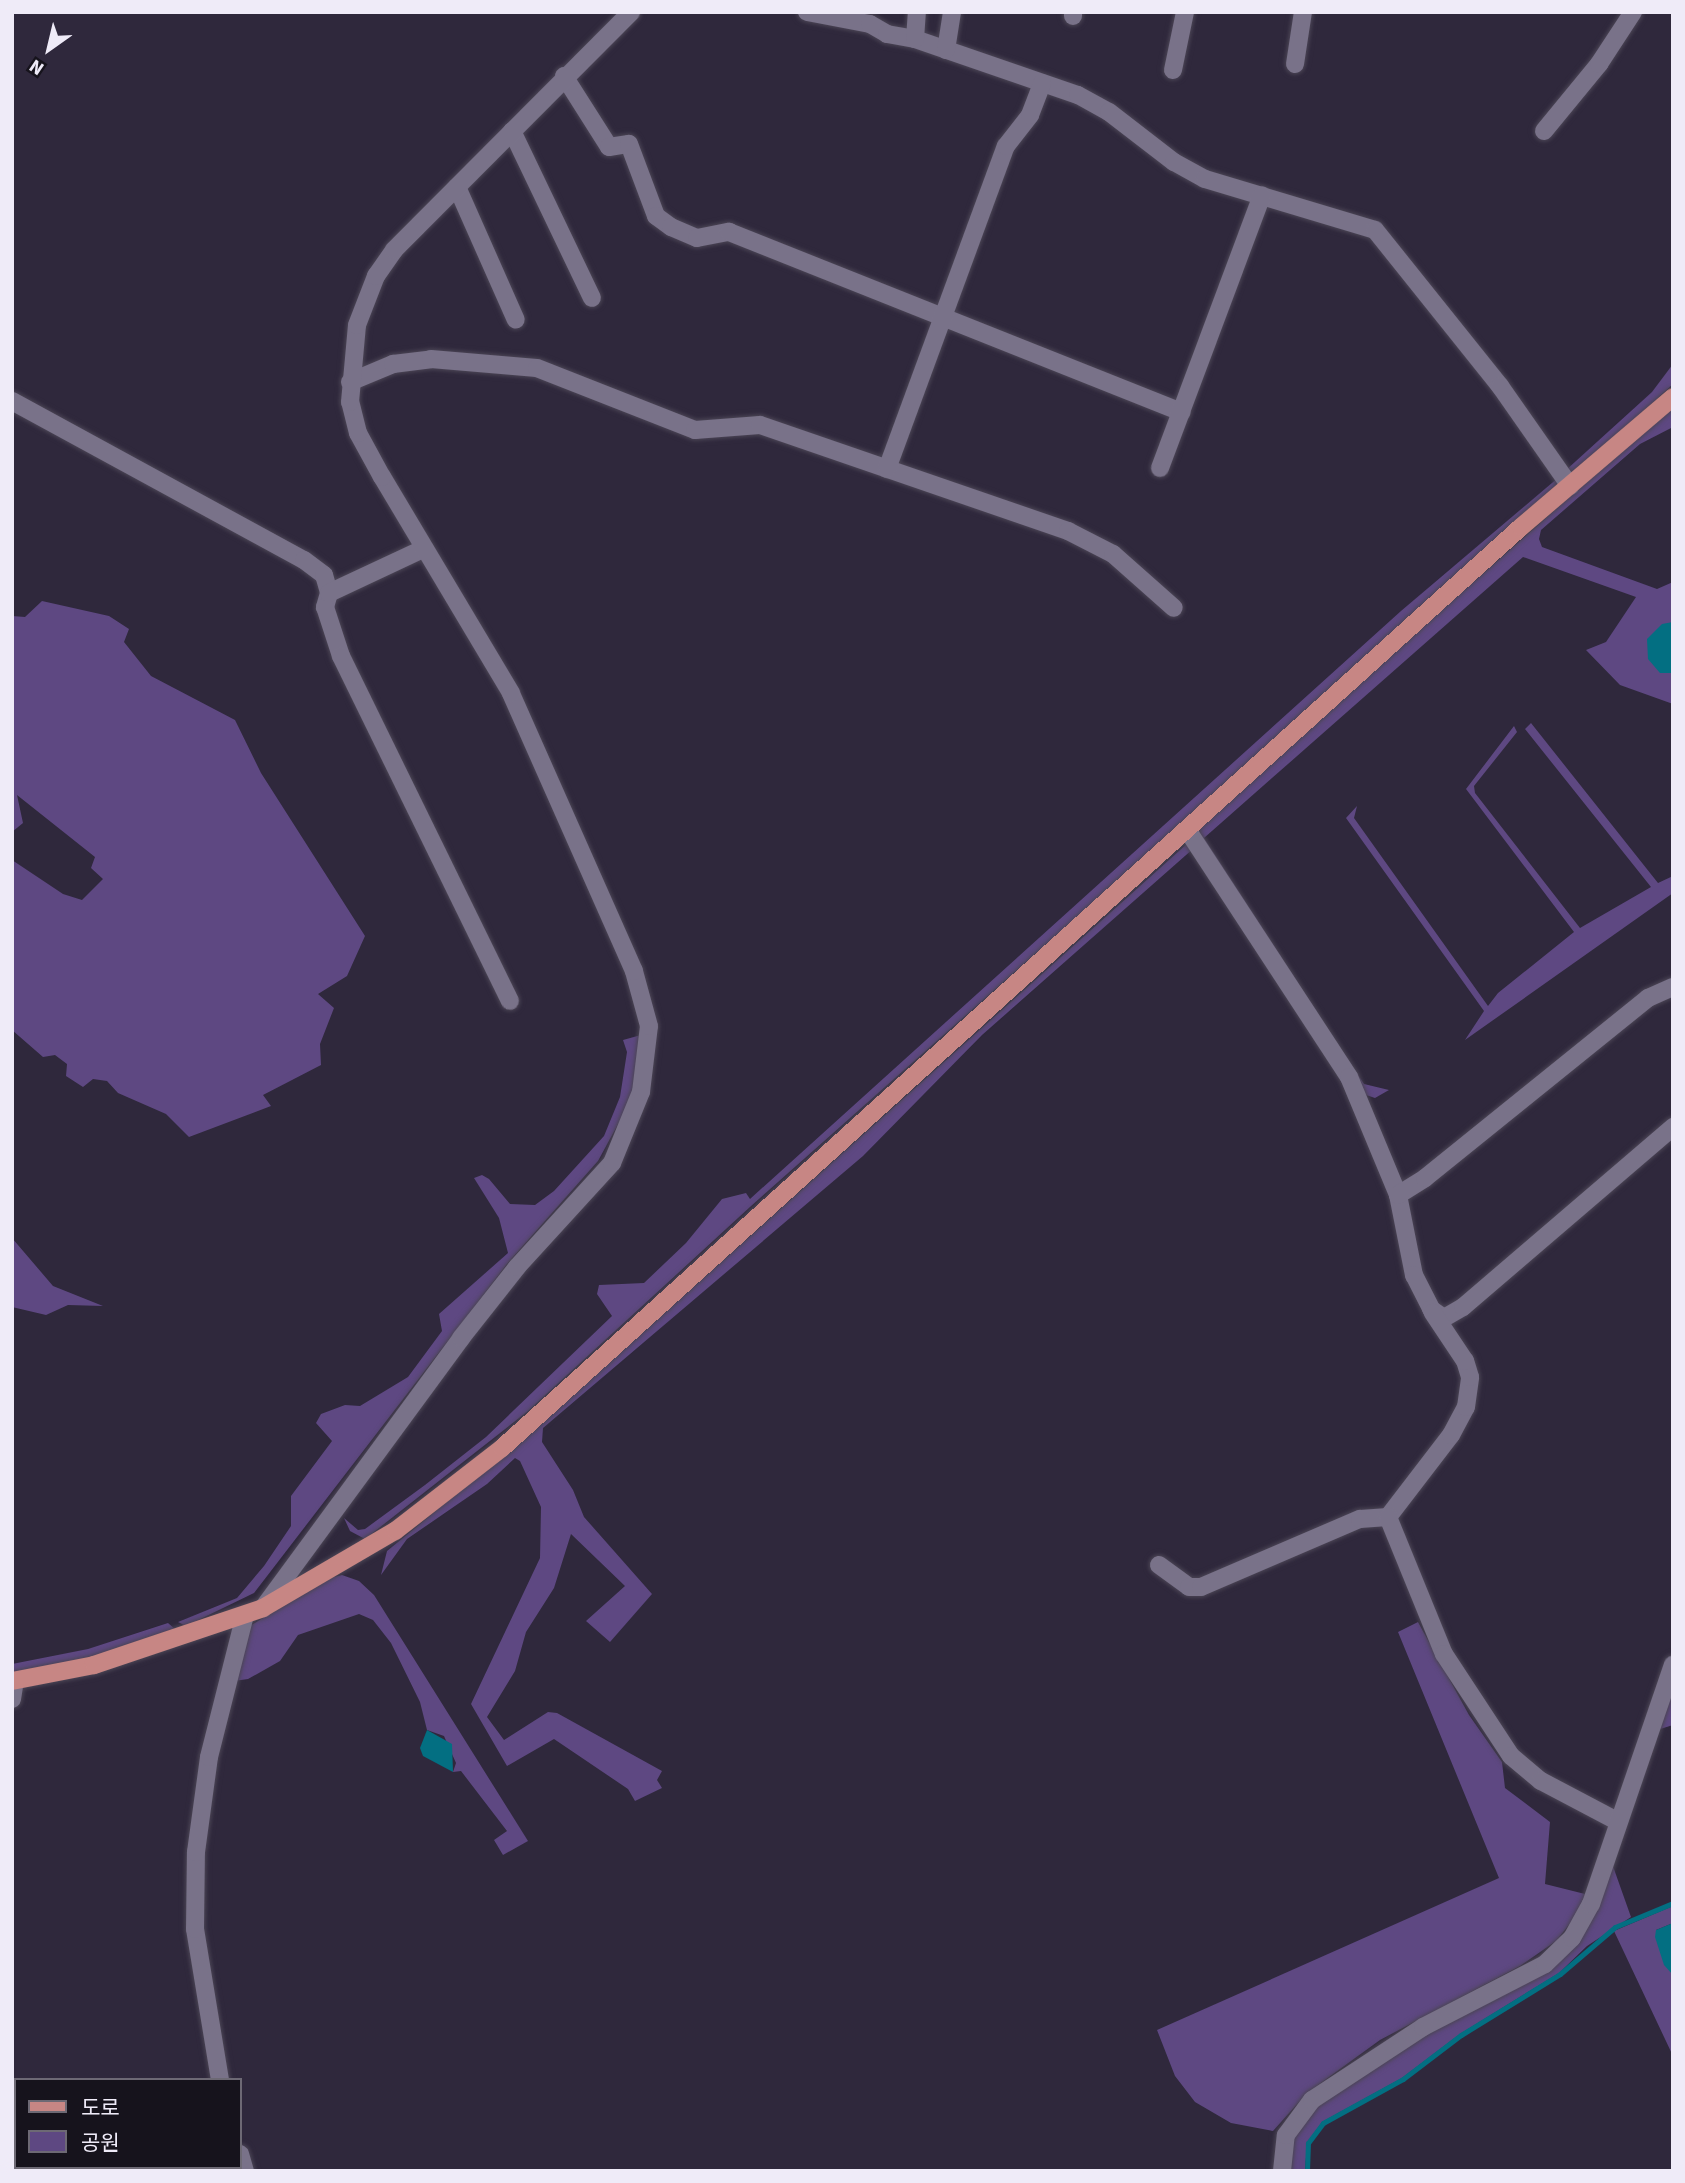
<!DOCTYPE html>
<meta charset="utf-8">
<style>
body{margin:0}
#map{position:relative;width:1685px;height:2183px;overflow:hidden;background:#2f283c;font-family:"Source Sans 3","Noto Sans KR",sans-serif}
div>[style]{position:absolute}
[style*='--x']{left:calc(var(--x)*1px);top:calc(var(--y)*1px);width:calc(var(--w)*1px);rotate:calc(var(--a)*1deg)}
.green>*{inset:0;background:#5e4882}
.water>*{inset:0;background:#036f82}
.stream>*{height:5px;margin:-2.5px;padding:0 2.5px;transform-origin:2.5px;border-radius:2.5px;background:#036f82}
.roads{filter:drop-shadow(0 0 2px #4b4555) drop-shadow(0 0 2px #4b4555)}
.minor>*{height:18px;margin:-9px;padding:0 9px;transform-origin:9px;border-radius:9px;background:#797289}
.tertiary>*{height:18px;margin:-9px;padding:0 9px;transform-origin:9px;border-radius:9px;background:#797289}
.primary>*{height:18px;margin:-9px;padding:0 9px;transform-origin:9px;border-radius:9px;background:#c78684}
span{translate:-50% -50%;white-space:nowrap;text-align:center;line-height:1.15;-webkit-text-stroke:7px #16131c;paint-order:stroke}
.frame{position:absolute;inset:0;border:14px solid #efebf8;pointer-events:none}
.legend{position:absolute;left:14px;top:2078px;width:228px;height:91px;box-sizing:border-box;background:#16131c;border:2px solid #6d6974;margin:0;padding:9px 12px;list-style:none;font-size:21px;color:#efebf8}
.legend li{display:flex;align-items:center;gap:14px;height:35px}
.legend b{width:35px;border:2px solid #6d6974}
.north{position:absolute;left:14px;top:14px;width:70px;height:70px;-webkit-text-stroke:5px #16131c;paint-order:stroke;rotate:214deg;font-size:19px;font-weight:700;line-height:28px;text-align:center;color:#efebf8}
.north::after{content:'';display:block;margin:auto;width:24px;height:32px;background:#efebf8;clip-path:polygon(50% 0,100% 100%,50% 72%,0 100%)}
</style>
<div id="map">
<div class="green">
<i style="clip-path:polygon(1673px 364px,1673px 384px,1570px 478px,1565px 471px,1652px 392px)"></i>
<i style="clip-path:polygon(1673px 406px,1673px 427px,1640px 444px,1541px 530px,1539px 539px,1542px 547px,1657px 589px,1673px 582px,1673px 622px,1660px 673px,1673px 673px,1673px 704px,1620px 685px,1586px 650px,1606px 642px,1636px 597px,1523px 557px,1204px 838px,1364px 1084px,1389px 1090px,1375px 1098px,1366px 1095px,1193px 830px)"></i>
<i style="clip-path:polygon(1559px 477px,1564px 484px,750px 1207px,528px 1411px,365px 1539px,350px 1531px,344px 1518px,358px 1530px,365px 1529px,425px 1485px,486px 1437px,612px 1316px,597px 1294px,599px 1285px,644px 1283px,686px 1243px,722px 1199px,746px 1193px,750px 1199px,1401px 611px)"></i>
<i style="clip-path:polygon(42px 601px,109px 616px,129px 629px,124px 642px,151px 676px,235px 720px,261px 773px,365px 936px,347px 976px,318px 994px,334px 1008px,320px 1044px,321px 1065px,263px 1095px,271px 1106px,189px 1137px,166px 1114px,118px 1093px,107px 1081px,93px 1079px,83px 1087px,66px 1076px,67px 1064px,55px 1055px,43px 1057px,12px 1030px,12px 860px,63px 894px,82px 900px,103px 879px,91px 868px,95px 857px,17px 795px,23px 823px,12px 832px,12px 616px,25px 617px)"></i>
<i style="clip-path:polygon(1531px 723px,1658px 883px,1673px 876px,1673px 893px,1465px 1040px,1484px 1011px,1346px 818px,1357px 806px,1354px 818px,1488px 1006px,1498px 993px,1574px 932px,1466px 789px,1514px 726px,1517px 732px,1474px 786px,1475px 793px,1580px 928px,1651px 887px,1525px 729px)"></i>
<i style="clip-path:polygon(1190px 841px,1194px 848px,982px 1035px,863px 1156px,543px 1428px,542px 1442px,573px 1490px,584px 1517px,652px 1594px,610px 1642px,586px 1621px,625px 1586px,571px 1534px,554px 1588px,526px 1632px,515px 1671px,487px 1717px,504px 1740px,548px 1712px,557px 1713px,662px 1771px,657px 1780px,662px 1788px,635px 1801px,628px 1789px,554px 1739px,507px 1766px,471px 1704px,540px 1558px,541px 1507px,520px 1461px,515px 1458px,487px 1484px,407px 1539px,381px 1575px,387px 1551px,530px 1434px)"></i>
<i style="clip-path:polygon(641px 1035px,636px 1091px,598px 1161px,507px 1264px,254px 1593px,186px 1626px,178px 1622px,237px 1598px,264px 1566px,291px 1526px,291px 1496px,332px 1441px,316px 1423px,321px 1414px,345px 1405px,360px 1406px,408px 1377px,442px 1331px,439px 1314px,508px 1253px,499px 1218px,474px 1178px,482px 1175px,489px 1179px,510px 1204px,535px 1205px,554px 1191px,604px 1136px,620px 1097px,627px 1052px,623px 1040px)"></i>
<i style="clip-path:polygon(12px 1238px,53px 1286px,103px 1306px,68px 1305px,46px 1315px,12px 1307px)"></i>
<i style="clip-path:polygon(342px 1575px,359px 1581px,374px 1595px,528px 1841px,503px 1855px,494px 1840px,507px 1831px,461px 1771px,453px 1772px,456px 1763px,444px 1736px,427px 1730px,420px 1702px,391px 1643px,373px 1620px,359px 1614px,298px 1635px,280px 1661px,248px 1679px,234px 1681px,250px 1626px,326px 1579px)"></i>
<i style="clip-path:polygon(1418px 1622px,1469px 1715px,1502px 1762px,1505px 1788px,1550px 1822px,1545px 1884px,1585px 1894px,1579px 1912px,1556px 1941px,1520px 1966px,1380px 2040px,1307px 2093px,1273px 2131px,1231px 2123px,1195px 2102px,1175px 2076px,1157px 2030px,1499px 1878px,1398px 1632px)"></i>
<i style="clip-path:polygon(168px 1623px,176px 1630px,85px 1660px,12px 1674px,12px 1664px,88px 1649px)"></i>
<i style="clip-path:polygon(1673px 1684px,1673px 1725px,1654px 1731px)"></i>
<i style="clip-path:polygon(1609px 1855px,1631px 1917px,1587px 1946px,1559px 1973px,1460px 2034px,1402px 2078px,1322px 2122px,1307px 2143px,1305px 2171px,1285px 2171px,1285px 2151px,1304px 2113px,1396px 2051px,1556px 1959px)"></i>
<i style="clip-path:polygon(1673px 1906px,1673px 1923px,1656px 1930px,1673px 1975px,1673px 2056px,1614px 1931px)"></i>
</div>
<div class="water">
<i style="clip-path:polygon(1673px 622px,1673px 673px,1660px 673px,1648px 659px,1647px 639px,1662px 624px)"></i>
<i style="clip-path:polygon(427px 1730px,452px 1744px,453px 1772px,423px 1756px,420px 1748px)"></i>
<i style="clip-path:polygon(1673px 1923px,1673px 1975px,1664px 1965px,1655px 1937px,1656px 1930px)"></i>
</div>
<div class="stream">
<i style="--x:1307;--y:2171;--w:28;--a:-88"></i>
<i style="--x:1308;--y:2143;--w:25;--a:-53"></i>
<i style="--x:1323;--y:2123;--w:91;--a:-28.8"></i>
<i style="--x:1403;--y:2079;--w:73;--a:-37.2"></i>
<i style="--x:1461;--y:2035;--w:116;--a:-31.6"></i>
<i style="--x:1560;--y:1974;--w:72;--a:-40.5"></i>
<i style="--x:1615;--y:1927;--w:63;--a:-22.5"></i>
</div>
<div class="roads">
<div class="minor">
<i style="--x:807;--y:12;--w:64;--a:10.8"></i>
<i style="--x:870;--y:24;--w:20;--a:30"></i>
<i style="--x:887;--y:34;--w:28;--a:10"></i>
<i style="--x:915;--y:39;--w:172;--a:19"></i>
<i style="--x:1078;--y:95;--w:35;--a:29"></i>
<i style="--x:1109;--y:112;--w:82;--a:37.6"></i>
<i style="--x:1174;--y:162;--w:35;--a:29"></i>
<i style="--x:1205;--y:179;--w:177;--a:16.7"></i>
<i style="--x:1375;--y:230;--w:200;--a:51.3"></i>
<i style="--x:1500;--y:386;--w:122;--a:55"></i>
<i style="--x:1073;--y:16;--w:4;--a:-90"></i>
<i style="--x:915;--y:39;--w:27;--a:-86"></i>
<i style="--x:946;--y:50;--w:38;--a:-81"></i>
<i style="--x:1295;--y:64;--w:53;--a:-81.3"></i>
<i style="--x:1173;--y:70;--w:59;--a:-78.3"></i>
<i style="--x:564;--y:76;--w:84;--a:57.6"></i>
<i style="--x:609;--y:147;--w:20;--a:-9"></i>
<i style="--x:629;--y:144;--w:77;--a:69.4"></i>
<i style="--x:656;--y:216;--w:19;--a:36"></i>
<i style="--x:671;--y:227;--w:28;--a:23"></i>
<i style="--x:697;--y:238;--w:33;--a:-11"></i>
<i style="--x:729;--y:232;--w:487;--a:21.7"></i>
<i style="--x:512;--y:131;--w:185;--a:64.4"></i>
<i style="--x:1544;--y:131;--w:87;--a:-50.6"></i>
<i style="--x:1599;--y:64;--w:62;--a:-56.8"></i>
<i style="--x:457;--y:187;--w:145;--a:66.1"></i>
<i style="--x:350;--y:382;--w:47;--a:-22.7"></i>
<i style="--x:393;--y:364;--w:38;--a:-7"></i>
<i style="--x:431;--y:359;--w:106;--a:4.9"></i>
<i style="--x:537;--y:368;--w:170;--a:21.4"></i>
<i style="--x:695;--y:430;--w:65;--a:-4.4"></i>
<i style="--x:760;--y:425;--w:326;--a:19"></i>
<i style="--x:1068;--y:531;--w:51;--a:27.1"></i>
<i style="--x:1113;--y:554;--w:81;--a:41.5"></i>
<i style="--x:12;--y:401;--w:332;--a:28.6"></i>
<i style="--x:304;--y:560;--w:25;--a:37"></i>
<i style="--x:324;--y:575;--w:19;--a:74"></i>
<i style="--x:329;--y:593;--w:15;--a:106"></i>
<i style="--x:325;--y:607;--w:52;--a:71.9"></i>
<i style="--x:341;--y:656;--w:384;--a:63.9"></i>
<i style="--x:1160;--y:468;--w:291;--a:-69.5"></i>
<i style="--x:887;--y:469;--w:344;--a:-69.8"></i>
<i style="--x:1006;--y:146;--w:39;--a:-52"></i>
<i style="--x:1030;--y:115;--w:34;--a:-69"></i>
<i style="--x:329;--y:593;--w:104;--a:-25.1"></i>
<i style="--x:1188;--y:831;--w:294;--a:56.8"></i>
<i style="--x:1349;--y:1077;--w:128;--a:67.4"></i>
<i style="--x:1398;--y:1195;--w:82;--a:78.7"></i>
<i style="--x:1414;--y:1275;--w:38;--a:63"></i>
<i style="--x:1431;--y:1309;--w:16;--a:35"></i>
<i style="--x:1444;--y:1318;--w:22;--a:-30"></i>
<i style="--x:1463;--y:1307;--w:277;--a:-40.6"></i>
<i style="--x:1398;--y:1195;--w:32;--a:-32"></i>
<i style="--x:1425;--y:1178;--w:287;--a:-38.9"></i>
<i style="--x:1648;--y:998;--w:27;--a:-24"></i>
<i style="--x:1388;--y:1517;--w:103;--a:-52.5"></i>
<i style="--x:1451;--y:1435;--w:32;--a:-62"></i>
<i style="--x:1466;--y:1407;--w:30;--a:-82"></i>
<i style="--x:1470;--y:1377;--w:17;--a:-107"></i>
<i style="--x:1465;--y:1361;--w:58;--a:-123.7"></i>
<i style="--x:1159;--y:1565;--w:37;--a:36"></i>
<i style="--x:1189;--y:1587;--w:12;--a:0"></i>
<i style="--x:1201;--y:1587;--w:173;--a:-23.2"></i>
<i style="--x:1360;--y:1519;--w:28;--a:-4"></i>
<i style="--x:1388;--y:1517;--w:148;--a:67.8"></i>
<i style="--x:1444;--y:1654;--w:122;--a:56.7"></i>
<i style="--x:1511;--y:1756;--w:39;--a:40"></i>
<i style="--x:1541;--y:1781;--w:86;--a:27.8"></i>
<i style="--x:12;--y:1699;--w:18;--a:-81"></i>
<i style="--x:220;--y:2080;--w:153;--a:-99.4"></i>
<i style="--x:195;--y:1929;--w:77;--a:-89.3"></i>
<i style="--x:196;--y:1852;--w:96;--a:-82.2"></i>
<i style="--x:209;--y:1757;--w:146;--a:-75.8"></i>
<i style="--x:240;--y:2154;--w:18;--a:74"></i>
</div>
<div class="tertiary">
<i style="--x:263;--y:1608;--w:335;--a:-53.7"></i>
<i style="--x:461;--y:1338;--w:90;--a:-51.7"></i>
<i style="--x:517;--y:1267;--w:141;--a:-47.6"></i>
<i style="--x:612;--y:1163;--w:77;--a:-67.8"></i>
<i style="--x:641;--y:1092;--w:66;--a:-83.1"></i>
<i style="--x:649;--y:1026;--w:57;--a:-105.3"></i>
<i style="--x:634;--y:971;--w:304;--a:-113.9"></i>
<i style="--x:511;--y:693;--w:252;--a:-120.8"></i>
<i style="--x:382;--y:477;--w:50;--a:-118.6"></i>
<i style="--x:358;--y:433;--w:32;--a:-104"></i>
<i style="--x:350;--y:402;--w:77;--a:-84.8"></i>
<i style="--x:357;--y:325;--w:53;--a:-68.8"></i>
<i style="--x:376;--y:276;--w:32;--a:-55"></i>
<i style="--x:394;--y:250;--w:336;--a:-45.1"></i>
<i style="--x:1282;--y:2171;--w:36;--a:-84"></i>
<i style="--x:1286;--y:2135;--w:44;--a:-53.4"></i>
<i style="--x:1312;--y:2100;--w:133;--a:-33.3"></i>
<i style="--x:1423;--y:2027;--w:137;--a:-27.3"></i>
<i style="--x:1545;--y:1964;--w:37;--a:-44"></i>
<i style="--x:1572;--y:1938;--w:39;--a:-61"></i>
<i style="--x:1591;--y:1904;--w:253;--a:-71.1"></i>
</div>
<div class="primary">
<i style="--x:12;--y:1681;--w:84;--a:-11"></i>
<i style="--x:94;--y:1665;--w:178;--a:-18.6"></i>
<i style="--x:263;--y:1608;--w:153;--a:-30.3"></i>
<i style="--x:395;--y:1531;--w:135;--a:-37.8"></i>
<i style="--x:502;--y:1448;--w:1374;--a:-42.11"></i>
<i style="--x:1521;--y:527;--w:200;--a:-40.5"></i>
</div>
</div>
<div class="frame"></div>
<ul class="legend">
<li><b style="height:9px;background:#c78684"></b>도로</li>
<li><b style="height:19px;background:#5e4882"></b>공원</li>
</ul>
<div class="north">N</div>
</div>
